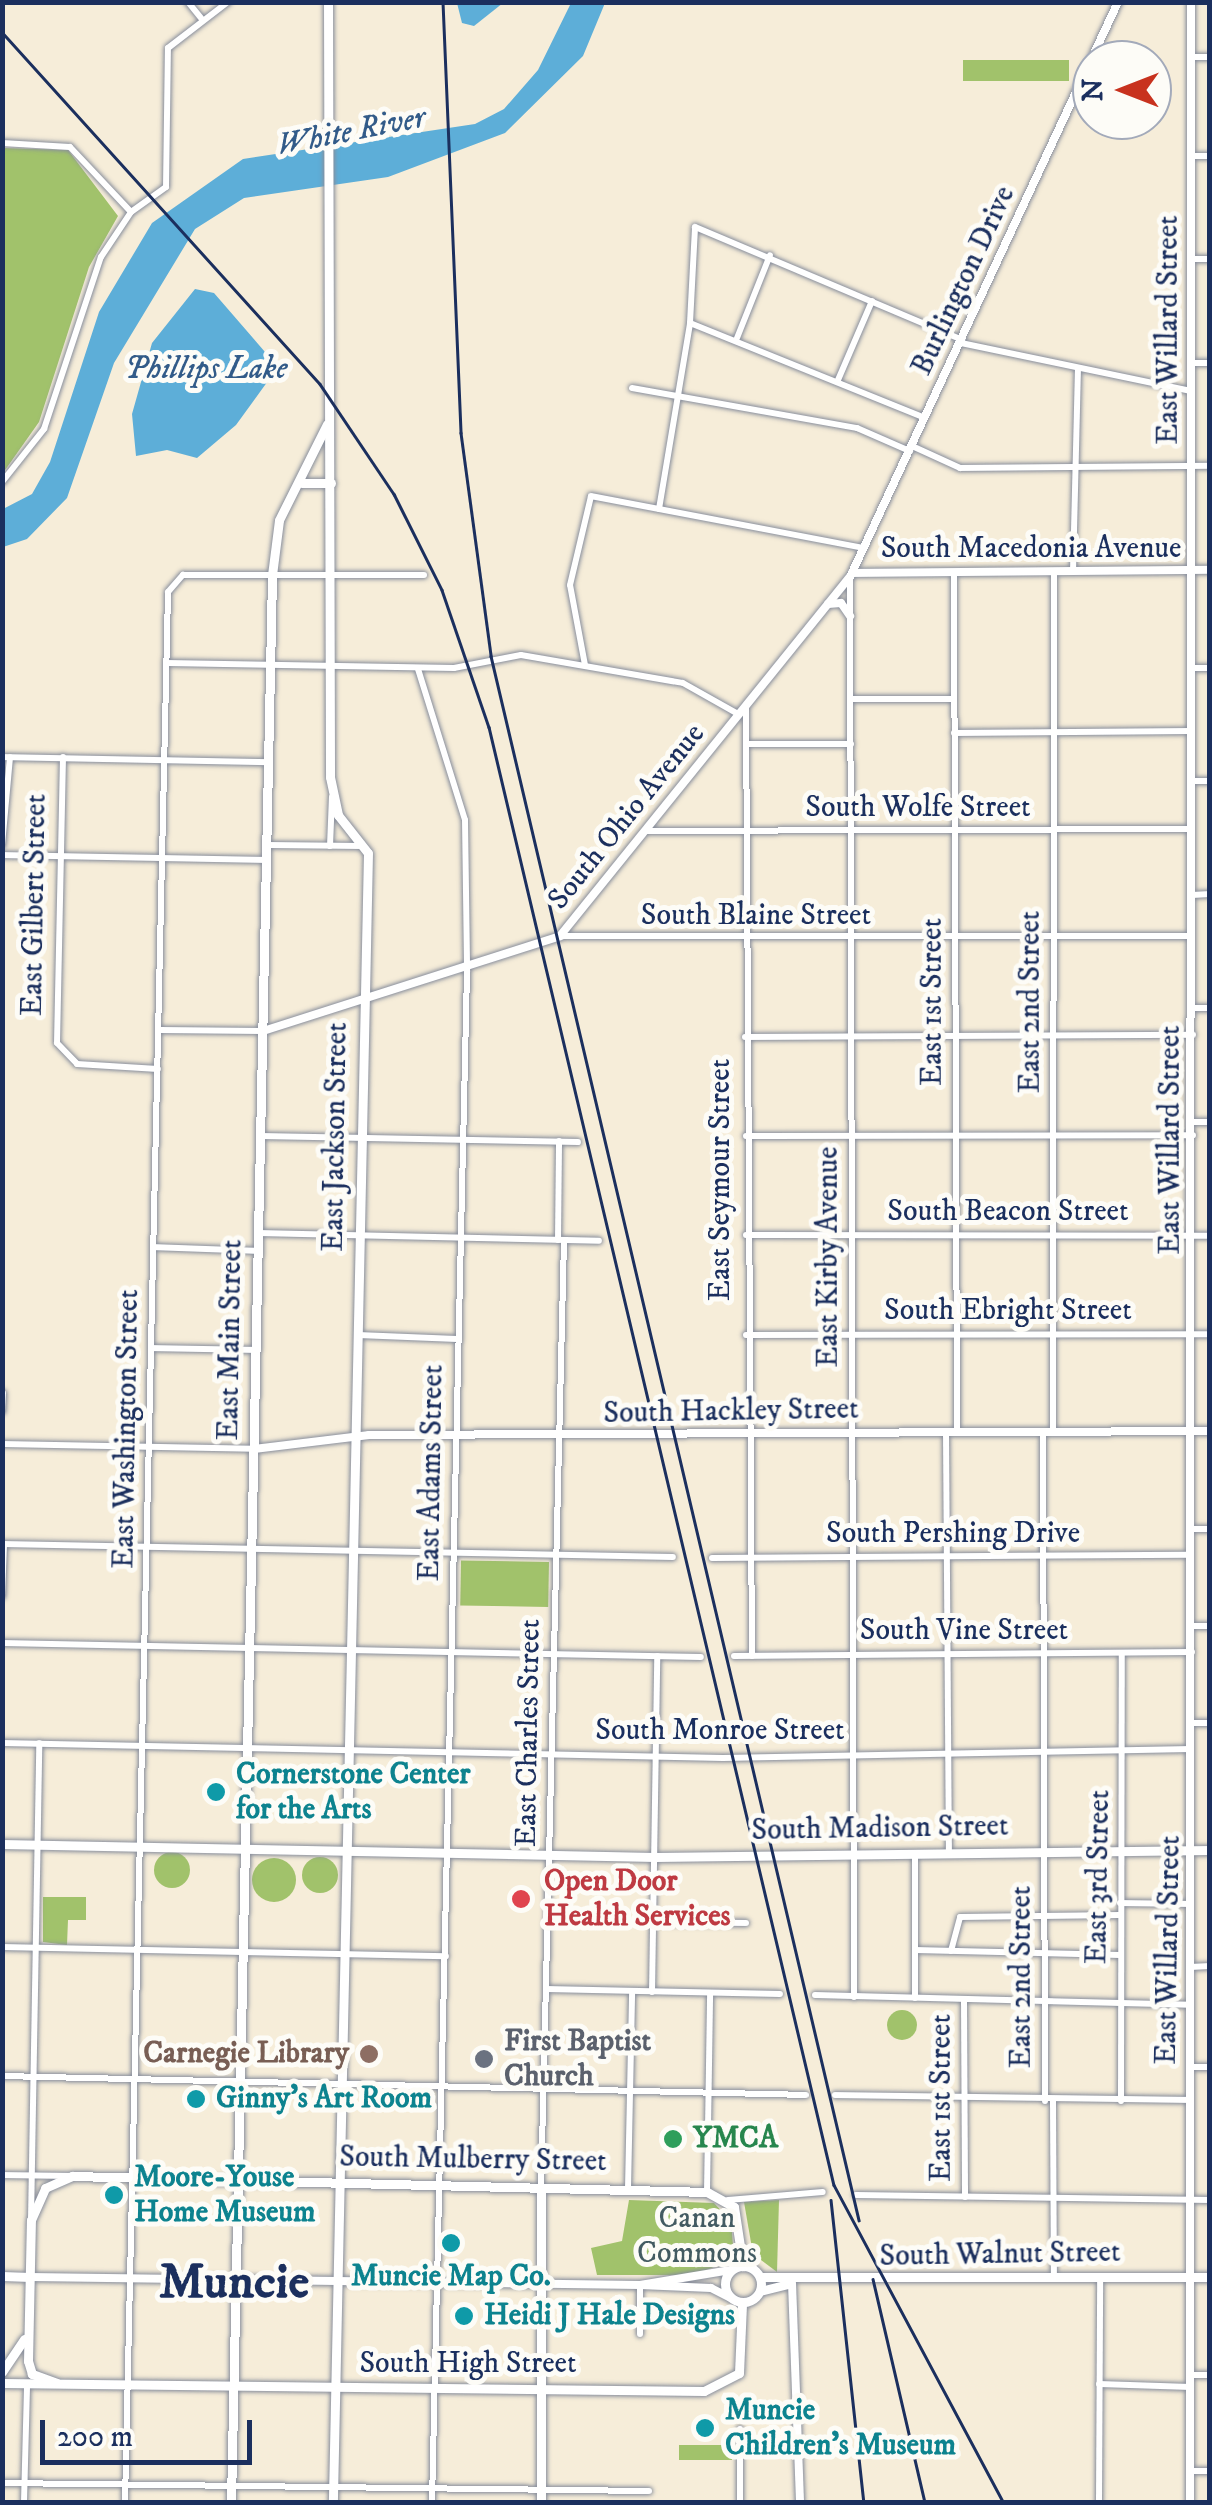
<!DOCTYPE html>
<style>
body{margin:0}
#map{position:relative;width:1212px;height:2505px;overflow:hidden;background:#f6edd9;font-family:"IM FELL DW Pica",serif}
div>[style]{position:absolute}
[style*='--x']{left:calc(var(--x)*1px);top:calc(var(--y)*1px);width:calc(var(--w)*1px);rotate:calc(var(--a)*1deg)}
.green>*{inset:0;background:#a1c26b;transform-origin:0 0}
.round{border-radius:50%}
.water>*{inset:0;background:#5daed8}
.roads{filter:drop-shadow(0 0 2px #888e9c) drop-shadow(0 0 2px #888e9c)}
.minor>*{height:6px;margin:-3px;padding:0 3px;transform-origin:3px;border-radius:3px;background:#fff}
.tertiary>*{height:8px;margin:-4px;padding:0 4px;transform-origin:4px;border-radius:4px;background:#fff}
.secondary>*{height:9px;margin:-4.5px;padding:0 4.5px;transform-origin:4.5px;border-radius:4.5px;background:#fff}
.secondary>.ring{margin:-4.5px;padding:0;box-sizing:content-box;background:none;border:9px solid #fff;border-radius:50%}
.rail>*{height:2.5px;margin:-1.25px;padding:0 1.25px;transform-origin:1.25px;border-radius:1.25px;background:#1b2f5e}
.dots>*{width:28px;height:28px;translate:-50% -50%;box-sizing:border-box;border:5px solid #fdfcf7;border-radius:50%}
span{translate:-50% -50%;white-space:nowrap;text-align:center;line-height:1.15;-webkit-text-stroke:10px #fdfcf7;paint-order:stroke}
.street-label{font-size:30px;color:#1b2f5e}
.culture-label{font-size:30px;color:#0d838f;font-weight:700}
.left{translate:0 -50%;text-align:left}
.health-label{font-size:30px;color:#be3a42;font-weight:700}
.worship-label{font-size:30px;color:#5b616d;font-weight:700}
.education-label{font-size:30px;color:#785e54;font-weight:700}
.right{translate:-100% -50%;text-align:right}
.leisure-label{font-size:30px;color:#27864d;font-weight:700}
.park-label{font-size:30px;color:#435b62}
.water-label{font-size:32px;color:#325b89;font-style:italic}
.town-label{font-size:50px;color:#1b2f5e;font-weight:700}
.frame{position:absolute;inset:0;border:5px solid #1b2f5e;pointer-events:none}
.north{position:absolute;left:1072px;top:40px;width:100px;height:100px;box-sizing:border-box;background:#fdfcf7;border:2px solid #a3aaba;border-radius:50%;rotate:270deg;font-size:28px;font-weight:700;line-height:40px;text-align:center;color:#1b2f5e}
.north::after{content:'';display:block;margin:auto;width:35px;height:45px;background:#c8321e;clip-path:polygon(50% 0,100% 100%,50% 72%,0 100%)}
.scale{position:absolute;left:40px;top:2420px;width:212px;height:45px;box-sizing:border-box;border:5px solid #1b2f5e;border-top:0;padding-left:12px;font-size:30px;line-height:35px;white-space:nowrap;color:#1b2f5e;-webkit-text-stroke:8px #fdfcf7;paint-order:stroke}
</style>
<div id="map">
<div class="green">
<i style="left:1069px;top:60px;width:21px;height:106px;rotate:90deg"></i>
<i style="clip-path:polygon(3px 148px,68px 150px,118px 216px,89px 267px,39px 422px,3px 473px)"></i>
<i style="left:549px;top:1562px;width:45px;height:88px;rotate:91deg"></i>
<i class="round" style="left:154px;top:1852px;width:36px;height:36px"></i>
<i class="round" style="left:302px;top:1857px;width:36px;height:36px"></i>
<i class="round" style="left:252px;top:1858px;width:44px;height:44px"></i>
<i style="clip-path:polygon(43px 1897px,86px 1897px,86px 1920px,68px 1920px,67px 1945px,43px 1942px)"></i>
<i class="round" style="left:887px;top:2010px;width:30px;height:30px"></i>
<i style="clip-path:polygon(629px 2200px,714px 2203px,731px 2221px,734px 2257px,697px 2275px,597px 2275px,591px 2248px,622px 2241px)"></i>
<i style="clip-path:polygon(779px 2200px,777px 2272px,753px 2254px,744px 2202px)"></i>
<i style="left:732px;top:2445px;width:15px;height:53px;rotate:90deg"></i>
</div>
<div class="water">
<i style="clip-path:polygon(457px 3px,457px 2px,503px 3px,474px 26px,462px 23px)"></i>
<i style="clip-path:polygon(571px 3px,605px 3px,583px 56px,505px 133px,388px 177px,244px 198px,195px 229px,114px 363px,67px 498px,27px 539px,3px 547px,3px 509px,32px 494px,50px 462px,99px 312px,152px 223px,243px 159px,475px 124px,504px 109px,538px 70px)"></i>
<i style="clip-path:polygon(195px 289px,214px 293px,278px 367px,236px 425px,197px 458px,167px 450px,136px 456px,132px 414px,152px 343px)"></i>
</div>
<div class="roads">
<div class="minor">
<i style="--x:188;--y:2;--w:22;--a:51"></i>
<i style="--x:1191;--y:57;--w:19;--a:0"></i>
<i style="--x:2;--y:143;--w:68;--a:3.4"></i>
<i style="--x:70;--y:147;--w:89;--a:46.8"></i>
<i style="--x:1191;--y:156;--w:19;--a:0"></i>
<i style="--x:1191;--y:259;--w:19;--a:0"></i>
<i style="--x:690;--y:323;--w:253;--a:22"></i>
<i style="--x:737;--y:338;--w:89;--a:-68.3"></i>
<i style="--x:961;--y:343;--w:235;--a:11.8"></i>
<i style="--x:1192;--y:363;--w:18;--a:0"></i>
<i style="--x:838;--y:380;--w:86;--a:-66.7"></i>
<i style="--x:632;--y:388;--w:229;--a:10.1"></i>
<i style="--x:857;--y:428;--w:58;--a:23.5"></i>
<i style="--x:912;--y:446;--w:53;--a:24.6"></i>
<i style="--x:960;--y:468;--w:250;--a:-0.5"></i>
<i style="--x:2;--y:482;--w:68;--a:-51.6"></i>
<i style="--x:44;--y:429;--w:181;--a:-71.7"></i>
<i style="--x:101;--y:257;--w:54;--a:-56.3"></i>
<i style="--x:131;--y:212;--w:43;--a:-35.5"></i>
<i style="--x:166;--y:187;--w:139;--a:-89.2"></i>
<i style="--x:168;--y:48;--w:76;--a:-37.5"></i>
<i style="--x:659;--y:509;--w:189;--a:-80.5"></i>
<i style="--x:690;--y:323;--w:96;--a:-87"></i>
<i style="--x:695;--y:227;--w:290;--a:22.9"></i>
<i style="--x:954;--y:572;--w:861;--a:89.8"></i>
<i style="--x:1073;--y:572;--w:204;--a:-88.6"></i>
<i style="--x:850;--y:578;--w:1419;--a:89.84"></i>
<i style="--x:167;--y:663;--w:287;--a:1"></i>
<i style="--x:454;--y:668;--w:68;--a:-11"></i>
<i style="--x:521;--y:655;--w:164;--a:9.8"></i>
<i style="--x:683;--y:683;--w:63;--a:29.4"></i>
<i style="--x:585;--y:665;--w:81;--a:-100.6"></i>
<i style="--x:570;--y:585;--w:91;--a:-76.7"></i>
<i style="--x:591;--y:496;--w:278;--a:10.8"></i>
<i style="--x:1192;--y:668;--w:18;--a:0"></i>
<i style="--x:418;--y:669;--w:158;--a:72.7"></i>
<i style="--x:465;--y:820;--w:152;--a:89.2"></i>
<i style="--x:467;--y:972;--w:1530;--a:91.31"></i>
<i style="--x:850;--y:699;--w:104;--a:0"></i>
<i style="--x:746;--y:707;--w:949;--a:89.64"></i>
<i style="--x:954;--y:733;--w:237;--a:-0.5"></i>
<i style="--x:746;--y:744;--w:105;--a:0"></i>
<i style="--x:2;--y:757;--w:266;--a:1.1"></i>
<i style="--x:63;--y:757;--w:286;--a:91.2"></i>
<i style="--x:57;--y:1043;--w:29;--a:46"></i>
<i style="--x:77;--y:1064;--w:81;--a:3.5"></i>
<i style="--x:1192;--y:781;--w:18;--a:0"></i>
<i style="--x:645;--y:831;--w:547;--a:-0.21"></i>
<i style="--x:2;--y:845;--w:88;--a:-84.8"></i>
<i style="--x:268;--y:845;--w:94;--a:0.6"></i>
<i style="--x:330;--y:846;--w:49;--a:-87.7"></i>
<i style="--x:2;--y:855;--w:263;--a:1.1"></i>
<i style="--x:1192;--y:895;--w:18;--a:-3"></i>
<i style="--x:560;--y:936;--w:632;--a:0"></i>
<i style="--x:1193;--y:1008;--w:17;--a:0"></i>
<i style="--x:160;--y:1030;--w:102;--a:0.6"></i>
<i style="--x:745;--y:1037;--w:448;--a:-0.3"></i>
<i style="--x:1193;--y:1122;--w:17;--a:0"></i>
<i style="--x:261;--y:1136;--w:317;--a:1.1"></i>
<i style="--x:746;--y:1136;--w:447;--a:-0.1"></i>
<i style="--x:258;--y:1233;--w:341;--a:1.3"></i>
<i style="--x:746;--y:1235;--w:464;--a:0.1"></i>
<i style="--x:558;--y:1240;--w:99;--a:-89.4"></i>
<i style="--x:154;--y:1247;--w:104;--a:2.2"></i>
<i style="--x:358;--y:1335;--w:99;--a:2.3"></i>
<i style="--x:746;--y:1335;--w:464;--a:-0.1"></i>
<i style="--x:151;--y:1348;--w:105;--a:1.1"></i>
<i style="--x:2;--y:1411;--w:18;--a:-87"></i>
<i style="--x:1043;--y:1432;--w:669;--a:89.83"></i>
<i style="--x:1053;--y:1432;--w:861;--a:-89.93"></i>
<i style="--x:946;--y:1433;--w:420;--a:89.6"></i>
<i style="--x:2;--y:1444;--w:251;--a:1.1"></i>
<i style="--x:1193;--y:1529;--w:17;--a:0"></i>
<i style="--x:2;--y:1544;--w:671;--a:1.11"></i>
<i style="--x:712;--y:1558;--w:479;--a:-0.4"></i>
<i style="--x:2;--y:1596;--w:52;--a:-87.8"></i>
<i style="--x:1194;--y:1626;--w:16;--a:0"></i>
<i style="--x:2;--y:1643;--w:699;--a:1.15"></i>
<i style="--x:734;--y:1656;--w:458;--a:-0.5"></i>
<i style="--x:1193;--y:1723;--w:17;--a:0"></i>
<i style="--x:2;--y:1743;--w:721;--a:1.19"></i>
<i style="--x:723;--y:1758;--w:468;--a:-1.1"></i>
<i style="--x:1120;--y:1903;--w:70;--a:0.8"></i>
<i style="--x:654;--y:1922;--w:92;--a:0.6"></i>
<i style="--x:2;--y:1947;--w:444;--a:1.2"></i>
<i style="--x:915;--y:1950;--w:205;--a:1.4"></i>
<i style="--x:951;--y:1951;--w:35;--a:-75"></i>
<i style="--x:960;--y:1917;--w:160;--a:-0.7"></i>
<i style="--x:1190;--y:1967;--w:20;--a:-3"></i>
<i style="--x:546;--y:1989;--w:234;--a:1.2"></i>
<i style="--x:652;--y:1992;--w:336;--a:-89.1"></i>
<i style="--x:815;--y:1995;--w:375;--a:1.5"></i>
<i style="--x:915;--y:1998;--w:144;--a:-90"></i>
<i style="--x:964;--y:1999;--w:198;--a:89.7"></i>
<i style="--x:1190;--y:2067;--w:20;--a:0"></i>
<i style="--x:2;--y:2076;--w:804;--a:1.35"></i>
<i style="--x:835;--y:2095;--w:355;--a:0.8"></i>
<i style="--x:1053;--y:2101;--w:177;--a:89.7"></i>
<i style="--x:1121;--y:2101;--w:448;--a:-89.9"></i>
<i style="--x:2;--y:2175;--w:69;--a:0.8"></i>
<i style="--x:541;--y:2188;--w:948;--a:-88.61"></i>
<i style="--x:628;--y:2189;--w:198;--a:-88.8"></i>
<i style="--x:707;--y:2192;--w:199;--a:-89.1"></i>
<i style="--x:856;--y:2195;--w:354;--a:0.8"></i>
<i style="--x:728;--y:2200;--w:95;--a:-4.8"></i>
<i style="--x:31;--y:2220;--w:477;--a:-89"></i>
<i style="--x:640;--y:2285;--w:49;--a:90"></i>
<i style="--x:1191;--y:2375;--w:19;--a:0"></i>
<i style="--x:1099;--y:2384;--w:92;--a:1.9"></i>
<i style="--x:740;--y:2429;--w:73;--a:90"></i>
<i style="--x:1191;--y:2471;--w:19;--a:0"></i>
<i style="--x:2;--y:2483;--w:647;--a:0.71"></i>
<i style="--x:24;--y:2502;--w:118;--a:-88.5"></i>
<i style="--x:125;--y:2502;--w:1910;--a:-88.71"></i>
<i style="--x:168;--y:592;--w:23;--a:-49"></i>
<i style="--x:183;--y:575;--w:241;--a:0"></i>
<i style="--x:1099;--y:2502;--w:223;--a:-89.7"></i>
</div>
<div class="tertiary">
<i style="--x:852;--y:573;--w:358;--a:-0.5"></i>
<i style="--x:828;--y:604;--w:13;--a:-4"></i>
<i style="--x:841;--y:603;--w:16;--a:55"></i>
<i style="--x:263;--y:1031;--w:312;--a:-17.7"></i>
<i style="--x:560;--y:936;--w:461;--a:-51.1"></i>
<i style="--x:850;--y:577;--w:634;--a:-65.01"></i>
<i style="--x:254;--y:1449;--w:116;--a:-6.9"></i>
<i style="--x:369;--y:1435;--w:841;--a:-0.27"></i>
<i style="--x:30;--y:2277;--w:610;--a:0.75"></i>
<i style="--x:640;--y:2285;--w:71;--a:2.4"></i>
<i style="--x:711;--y:2288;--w:22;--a:27"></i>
<i style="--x:792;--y:2283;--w:219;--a:87.9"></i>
<i style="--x:640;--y:2285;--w:92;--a:-9.4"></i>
<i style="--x:1190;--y:2502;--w:2500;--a:-89.98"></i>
</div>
<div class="secondary">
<i style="--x:328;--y:2;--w:775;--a:89.85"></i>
<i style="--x:330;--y:777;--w:39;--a:78"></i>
<i style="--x:338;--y:815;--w:48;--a:51.7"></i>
<i style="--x:368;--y:853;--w:1649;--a:91.22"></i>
<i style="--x:302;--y:483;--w:29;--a:0"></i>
<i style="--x:2;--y:1844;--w:653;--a:1.14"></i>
<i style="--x:655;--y:1857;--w:555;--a:-0.72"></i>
<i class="ring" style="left:725px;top:2266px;width:27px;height:27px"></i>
<i style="--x:2;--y:2276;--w:28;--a:2"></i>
<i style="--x:760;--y:2277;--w:450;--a:0"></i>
<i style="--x:760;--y:2291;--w:30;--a:-14"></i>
<i style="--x:2;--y:2372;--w:40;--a:-56"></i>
<i style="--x:2;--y:2383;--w:702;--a:0.65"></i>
<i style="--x:704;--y:2391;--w:39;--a:-27"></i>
<i style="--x:739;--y:2373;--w:70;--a:-87.5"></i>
<i style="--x:57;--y:2383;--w:27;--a:-160"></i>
<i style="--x:32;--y:2374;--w:14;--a:-107"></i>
<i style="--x:28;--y:2361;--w:141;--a:-88.8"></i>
<i style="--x:31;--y:2220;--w:35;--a:-66"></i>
<i style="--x:45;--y:2188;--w:30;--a:-24"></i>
<i style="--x:72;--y:2176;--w:635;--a:1.44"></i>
<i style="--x:707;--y:2192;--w:31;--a:29"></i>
<i style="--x:734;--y:2207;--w:60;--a:81.3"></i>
<i style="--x:231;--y:2502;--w:1927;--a:-88.78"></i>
<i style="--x:272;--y:575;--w:55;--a:-82.7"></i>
<i style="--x:279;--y:520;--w:107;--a:-63.4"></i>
<i style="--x:541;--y:2502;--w:314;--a:-90"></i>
</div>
</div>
<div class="rail">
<i style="--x:443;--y:2;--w:431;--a:87.6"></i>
<i style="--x:461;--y:433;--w:225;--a:82.3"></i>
<i style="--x:491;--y:656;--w:1607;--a:76.76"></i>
<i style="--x:2;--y:32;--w:474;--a:47.9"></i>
<i style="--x:320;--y:384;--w:133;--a:56.1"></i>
<i style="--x:394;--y:494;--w:107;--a:63.4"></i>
<i style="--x:442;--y:590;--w:145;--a:71.1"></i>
<i style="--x:489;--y:727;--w:1498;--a:76.69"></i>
<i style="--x:834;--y:2185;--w:359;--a:61.9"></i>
<i style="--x:831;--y:2200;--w:304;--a:83.8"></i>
<i style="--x:873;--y:2279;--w:229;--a:76.9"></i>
</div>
<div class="dots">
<i style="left:216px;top:1792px;background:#0f9aa8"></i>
<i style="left:521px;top:1899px;background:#e0444e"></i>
<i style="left:369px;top:2054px;background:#8d6e63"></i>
<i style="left:484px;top:2059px;background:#6b7280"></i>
<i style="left:196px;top:2099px;background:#0f9aa8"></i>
<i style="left:673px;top:2139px;background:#2e9e5b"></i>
<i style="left:114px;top:2195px;background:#0f9aa8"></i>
<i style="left:451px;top:2243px;background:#0f9aa8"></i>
<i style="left:464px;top:2316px;background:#0f9aa8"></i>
<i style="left:705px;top:2428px;background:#0f9aa8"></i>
</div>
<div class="street-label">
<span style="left:964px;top:281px;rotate:-65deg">Burlington Drive</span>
<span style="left:1169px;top:330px;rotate:-90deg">East Willard Street</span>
<span style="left:1031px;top:549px">South Macedonia Avenue</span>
<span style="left:918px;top:808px">South Wolfe Street</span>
<span style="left:627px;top:817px;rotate:-51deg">South Ohio Avenue</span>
<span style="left:35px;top:905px;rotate:-89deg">East Gilbert Street</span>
<span style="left:756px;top:916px">South Blaine Street</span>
<span style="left:933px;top:1002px;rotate:-90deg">East 1st Street</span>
<span style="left:1031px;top:1002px;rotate:-90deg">East 2nd Street</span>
<span style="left:336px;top:1137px;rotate:-89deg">East Jackson Street</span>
<span style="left:1171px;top:1140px;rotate:-90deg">East Willard Street</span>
<span style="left:721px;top:1180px;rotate:-90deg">East Seymour Street</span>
<span style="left:1008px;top:1212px">South Beacon Street</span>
<span style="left:829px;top:1257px;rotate:-90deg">East Kirby Avenue</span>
<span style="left:1008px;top:1311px">South Ebright Street</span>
<span style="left:231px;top:1340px;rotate:-89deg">East Main Street</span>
<span style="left:731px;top:1412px;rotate:-1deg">South Hackley Street</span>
<span style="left:127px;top:1429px;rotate:-89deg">East Washington Street</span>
<span style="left:432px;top:1473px;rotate:-89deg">East Adams Street</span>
<span style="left:953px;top:1534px">South Pershing Drive</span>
<span style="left:964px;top:1631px">South Vine Street</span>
<span style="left:720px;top:1731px">South Monroe Street</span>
<span style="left:529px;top:1733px;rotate:-89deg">East Charles Street</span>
<span style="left:880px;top:1829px;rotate:-1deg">South Madison Street</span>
<span style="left:1099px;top:1877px;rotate:-89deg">East 3rd Street</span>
<span style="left:1169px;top:1950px;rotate:-89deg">East Willard Street</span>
<span style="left:1022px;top:1977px;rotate:-90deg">East 2nd Street</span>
<span style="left:942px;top:2098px;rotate:-90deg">East 1st Street</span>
<span style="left:473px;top:2160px;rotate:1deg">South Mulberry Street</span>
<span style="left:1000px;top:2255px;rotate:-1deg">South Walnut Street</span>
<span style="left:468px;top:2364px">South High Street</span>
</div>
<div class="culture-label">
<span class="left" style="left:236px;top:1792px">Cornerstone Center<br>for the Arts</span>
<span class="left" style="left:216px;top:2099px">Ginny's Art Room</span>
<span class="left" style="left:134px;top:2195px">Moore-Youse<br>Home Museum</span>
<span style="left:451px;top:2277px">Muncie Map Co.</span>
<span class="left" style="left:484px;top:2316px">Heidi J Hale Designs</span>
<span class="left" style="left:725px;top:2428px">Muncie<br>Children's Museum</span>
</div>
<div class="health-label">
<span class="left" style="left:544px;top:1899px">Open Door<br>Health Services</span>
</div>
<div class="worship-label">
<span class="left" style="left:504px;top:2059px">First Baptist<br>Church</span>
</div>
<div class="education-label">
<span class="right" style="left:349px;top:2054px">Carnegie Library</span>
</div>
<div class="leisure-label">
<span class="left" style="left:693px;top:2139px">YMCA</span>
</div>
<div class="park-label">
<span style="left:697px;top:2236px">Canan<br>Commons</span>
</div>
<div class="water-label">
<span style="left:351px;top:132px;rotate:-11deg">White River</span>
<span style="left:206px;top:369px">Phillips Lake</span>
</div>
<div class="town-label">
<span style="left:234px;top:2283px">Muncie</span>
</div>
<div class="frame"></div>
<div class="north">N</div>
<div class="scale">200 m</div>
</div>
